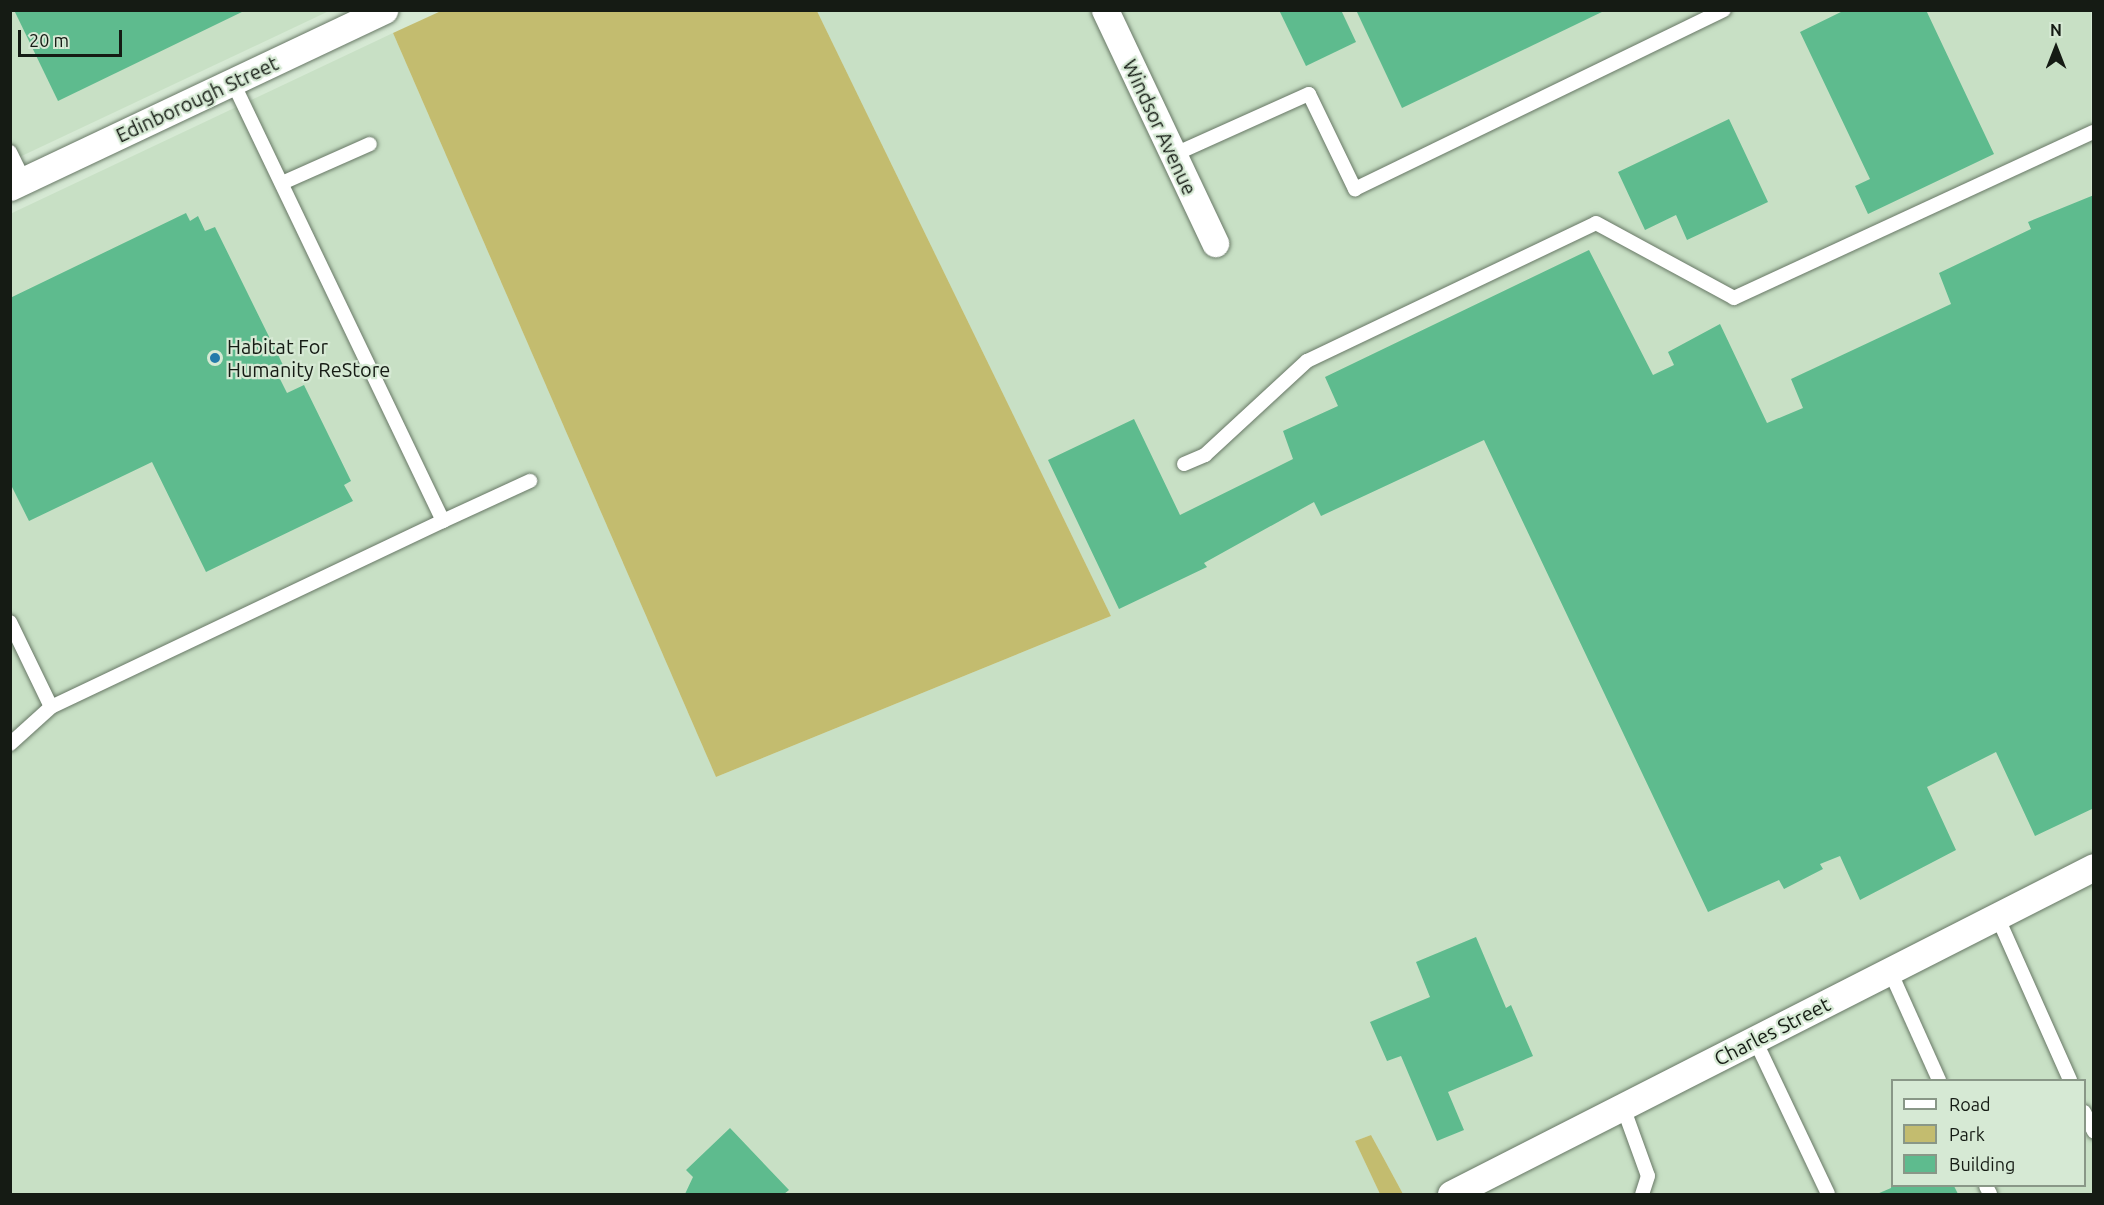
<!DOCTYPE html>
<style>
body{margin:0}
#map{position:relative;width:2104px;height:1205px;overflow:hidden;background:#d6e9d4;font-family:Ubuntu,sans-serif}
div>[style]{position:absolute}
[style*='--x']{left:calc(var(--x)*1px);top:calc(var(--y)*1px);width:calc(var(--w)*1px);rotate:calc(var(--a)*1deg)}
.built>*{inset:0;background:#c8e0c5}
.green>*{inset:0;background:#c3bc6f}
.building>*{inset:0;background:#5ebb8e}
.roads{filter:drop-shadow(0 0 2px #687866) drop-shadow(0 0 2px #687866)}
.lane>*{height:14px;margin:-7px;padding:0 7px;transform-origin:7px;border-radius:7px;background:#fff}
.street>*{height:27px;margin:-13.5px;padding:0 13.5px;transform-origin:13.5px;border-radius:13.5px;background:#fff}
.dots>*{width:16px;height:16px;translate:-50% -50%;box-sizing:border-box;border:3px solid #d6e9d4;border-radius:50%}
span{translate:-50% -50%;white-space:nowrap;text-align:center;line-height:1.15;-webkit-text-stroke:4.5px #d6e9d4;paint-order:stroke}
.street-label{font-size:20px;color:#151b14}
.poi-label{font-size:20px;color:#151b14}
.left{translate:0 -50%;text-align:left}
.frame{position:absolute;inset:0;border:12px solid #151b14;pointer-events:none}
.legend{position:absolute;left:1891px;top:1079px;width:195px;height:108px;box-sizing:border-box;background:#d6e9d4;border:2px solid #899787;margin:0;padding:8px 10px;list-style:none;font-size:18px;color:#151b14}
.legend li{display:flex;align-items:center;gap:12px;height:30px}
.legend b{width:30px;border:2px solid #899787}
.north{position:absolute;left:2026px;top:18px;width:60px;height:60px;-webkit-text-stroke:4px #d6e9d4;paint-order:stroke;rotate:0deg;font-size:16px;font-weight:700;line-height:24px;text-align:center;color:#151b14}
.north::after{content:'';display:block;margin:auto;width:21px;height:27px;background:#151b14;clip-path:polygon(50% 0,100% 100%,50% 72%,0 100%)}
.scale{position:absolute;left:18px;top:30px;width:104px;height:27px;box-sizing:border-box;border:3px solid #151b14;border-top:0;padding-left:8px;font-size:18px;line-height:21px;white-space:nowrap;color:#151b14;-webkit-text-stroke:4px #d6e9d4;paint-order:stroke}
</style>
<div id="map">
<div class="built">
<i style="clip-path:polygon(11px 10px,329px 11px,11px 161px)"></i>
<i style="clip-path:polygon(evenodd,817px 11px,2091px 11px,2093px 1194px,1403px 1194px,1371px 1135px,1355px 1141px,1380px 1194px,11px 1194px,10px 214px,393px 33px,716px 777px,1111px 616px,817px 11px,1892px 1080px,2084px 1080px,2084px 1186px,1892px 1186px,1892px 1080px)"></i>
</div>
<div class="green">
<i style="clip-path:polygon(441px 11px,817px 11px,1111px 616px,716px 777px,393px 33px)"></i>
<i style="clip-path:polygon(1371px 1135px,1383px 1157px,1403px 1194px,1380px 1194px,1355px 1141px)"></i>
</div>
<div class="building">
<i style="clip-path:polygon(14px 10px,246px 10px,58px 101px)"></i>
<i style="clip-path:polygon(1279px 10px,1341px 10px,1356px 42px,1306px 66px)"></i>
<i style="clip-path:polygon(1356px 10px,1606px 10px,1402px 108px)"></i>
<i style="clip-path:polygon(1845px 10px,1926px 10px,1994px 154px,1868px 214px,1855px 186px,1870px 179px,1800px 32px)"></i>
<i style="clip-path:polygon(1729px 119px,1768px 202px,1687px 240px,1676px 215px,1645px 230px,1618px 172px)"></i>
<i style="clip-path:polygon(2094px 195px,2094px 808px,2035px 836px,1996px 752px,1927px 787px,1956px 850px,1860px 900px,1840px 856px,1820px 864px,1823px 869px,1784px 889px,1779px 880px,1708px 912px,1484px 440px,1321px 516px,1314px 502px,1204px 563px,1207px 567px,1119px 609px,1048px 460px,1134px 419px,1180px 515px,1293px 459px,1283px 431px,1338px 406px,1325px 377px,1589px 250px,1653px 375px,1674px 365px,1668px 352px,1720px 324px,1767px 423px,1803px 408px,1791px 379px,1951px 304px,1939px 273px,2031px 229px,2028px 222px)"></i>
<i style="clip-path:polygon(186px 213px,190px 221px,198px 216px,205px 231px,215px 227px,283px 365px,275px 369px,287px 393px,304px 385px,351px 481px,344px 485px,353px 501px,206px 572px,152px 462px,29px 521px,10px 483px,10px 298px)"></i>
<i style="clip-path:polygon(1476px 937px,1506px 1008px,1511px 1005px,1533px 1056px,1448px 1092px,1464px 1130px,1437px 1141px,1401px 1056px,1387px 1061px,1370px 1022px,1430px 997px,1416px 962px)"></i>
<i style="clip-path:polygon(730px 1128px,789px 1190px,784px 1194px,685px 1194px,693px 1177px,686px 1170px)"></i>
<i style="clip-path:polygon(1892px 1174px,1892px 1186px,1954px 1186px,1958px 1194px,1877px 1194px,1891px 1188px)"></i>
</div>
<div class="roads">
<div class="lane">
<i style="--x:10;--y:152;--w:32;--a:64"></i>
<i style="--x:1173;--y:155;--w:149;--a:-24.2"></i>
<i style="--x:1309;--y:94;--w:106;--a:64.2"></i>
<i style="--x:1355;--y:189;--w:410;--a:-25.9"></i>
<i style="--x:282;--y:183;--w:96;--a:-23.9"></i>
<i style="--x:1184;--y:464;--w:23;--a:-23"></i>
<i style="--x:1205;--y:455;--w:139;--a:-42.7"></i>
<i style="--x:1307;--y:361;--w:320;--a:-25.5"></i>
<i style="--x:1596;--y:223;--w:157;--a:28.5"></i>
<i style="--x:1734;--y:298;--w:396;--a:-24.8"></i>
<i style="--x:443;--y:521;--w:96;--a:-24.7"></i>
<i style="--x:10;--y:622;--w:94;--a:64.2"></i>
<i style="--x:51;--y:707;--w:434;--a:-25.4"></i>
<i style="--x:443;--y:521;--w:487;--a:-115.6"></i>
<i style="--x:10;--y:744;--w:55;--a:-42.1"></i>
<i style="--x:1997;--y:916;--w:180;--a:66"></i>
<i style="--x:1890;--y:971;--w:120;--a:65.8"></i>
<i style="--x:1755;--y:1040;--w:170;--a:64.6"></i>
<i style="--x:1623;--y:1107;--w:73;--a:70.1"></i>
<i style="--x:1648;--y:1176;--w:19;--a:108"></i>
<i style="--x:2084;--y:1112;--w:22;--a:63"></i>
<i style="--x:1986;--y:1186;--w:9;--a:63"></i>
</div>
<div class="street">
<i style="--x:1105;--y:10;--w:258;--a:64.7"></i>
<i style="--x:10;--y:187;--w:414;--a:-25.3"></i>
<i style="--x:1451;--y:1194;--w:721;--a:-26.96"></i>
</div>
</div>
<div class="dots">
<i style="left:215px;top:358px;background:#247baa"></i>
</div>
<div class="street-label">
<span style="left:197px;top:99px;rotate:-25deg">Edinborough Street</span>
<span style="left:1160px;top:127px;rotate:65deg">Windsor Avenue</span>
<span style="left:1772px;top:1031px;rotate:-27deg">Charles Street</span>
</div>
<div class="poi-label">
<span class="left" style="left:227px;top:358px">Habitat For<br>Humanity ReStore</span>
</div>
<div class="frame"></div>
<ul class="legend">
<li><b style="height:8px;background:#fff"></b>Road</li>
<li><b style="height:16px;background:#c3bc6f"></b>Park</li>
<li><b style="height:16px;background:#5ebb8e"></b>Building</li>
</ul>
<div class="north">N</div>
<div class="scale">20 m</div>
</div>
